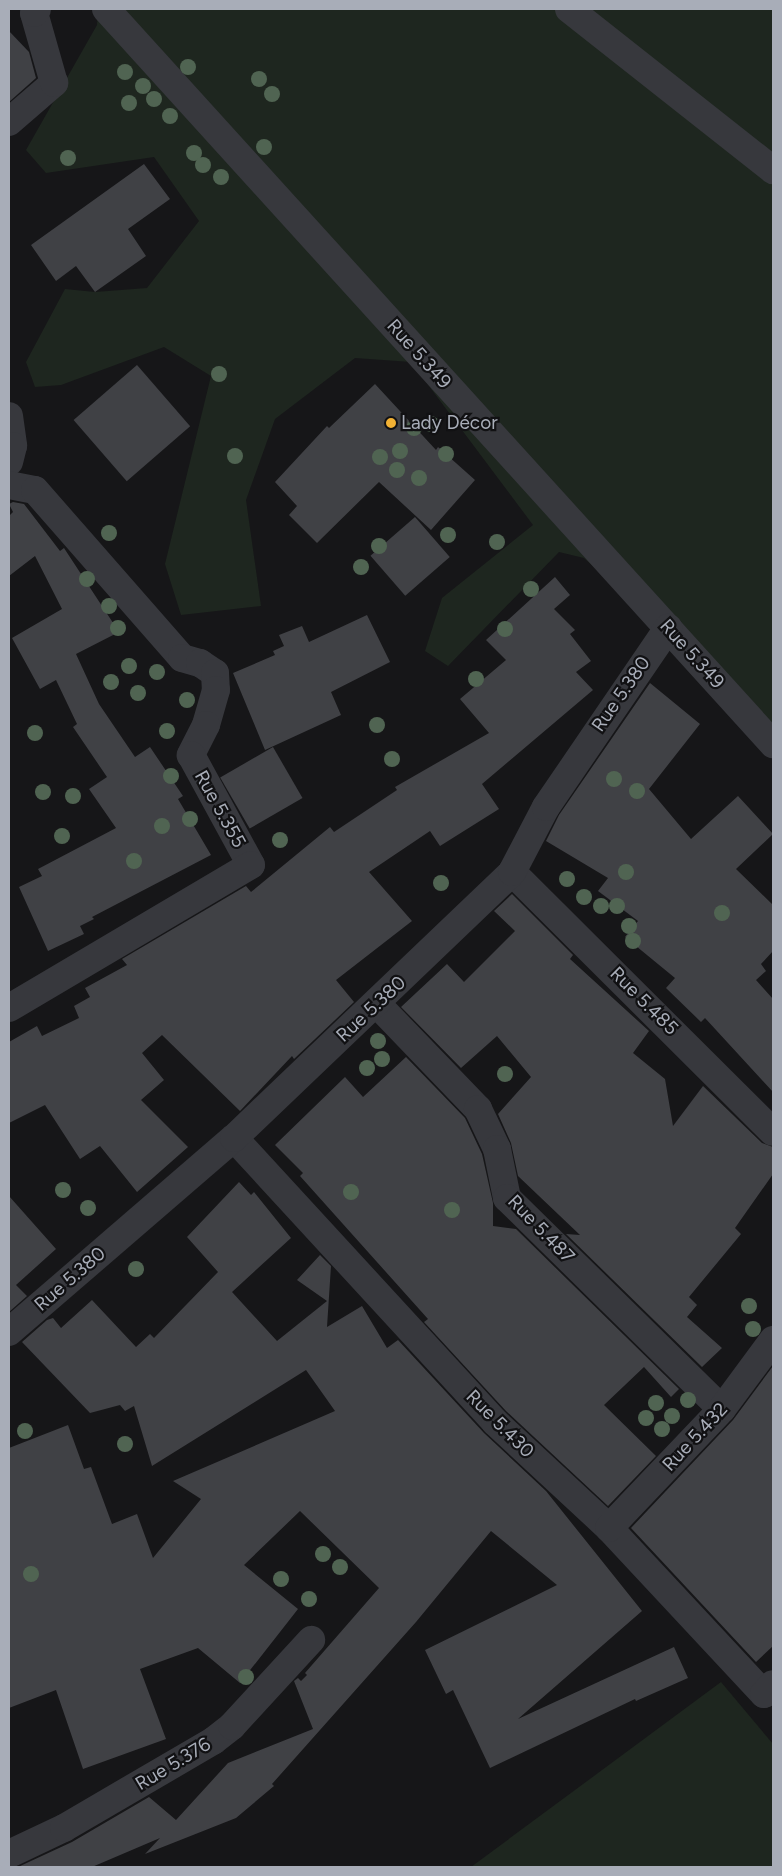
<!DOCTYPE html>
<meta charset="utf-8">
<style>
body{margin:0}
#map{position:relative;width:782px;height:1876px;overflow:hidden;background:#161618;font-family:Figtree,sans-serif}
div>[style]{position:absolute}
[style*='--x']{left:calc(var(--x)*1px);top:calc(var(--y)*1px);width:calc(var(--w)*1px);rotate:calc(var(--a)*1deg)}
.green>*{inset:0;background:#1e261f}
.building>*{inset:0;background:#404145;transform-origin:0 0}
.minor>*{height:28px;margin:-14px;padding:0 14px;transform-origin:14px;border-radius:14px;background:#37383d}
.trees>*{width:16px;height:16px;margin:-8px;border-radius:50%;background:#506452}
.dots>*{width:14px;height:14px;translate:-50% -50%;box-sizing:border-box;border:2px solid #111113;border-radius:50%}
span{translate:-50% -50%;white-space:nowrap;text-align:center;line-height:1.15;-webkit-text-stroke:4.5px #111113;paint-order:stroke}
.street-label{font-size:19px;color:#a8adb8}
.poi-label{font-size:19px;color:#a8adb8}
.left{translate:0 -50%;text-align:left}
.frame{position:absolute;inset:0;border:10px solid #a8adb8;pointer-events:none}
</style>
<div id="map">
<div class="green">
<i style="clip-path:polygon(98px 9px,773px 9px,773px 732px,584px 558px,559px 552px,448px 666px,425px 651px,442px 598px,533px 525px,411px 362px,355px 358px,275px 419px,246px 500px,261px 606px,181px 615px,165px 564px,211px 376px,164px 347px,61px 385px,35px 387px,26px 362px,65px 289px,95px 292px,147px 288px,199px 221px,154px 157px,46px 173px,26px 150px,97px 25px)"></i>
<i style="clip-path:polygon(721px 1682px,773px 1744px,773px 1867px,471px 1867px)"></i>
</div>
<div class="building">
<i style="clip-path:polygon(9px 31px,29px 52px,36px 78px,9px 102px)"></i>
<i style="clip-path:polygon(144px 164px,170px 199px,128px 229px,146px 256px,95px 292px,76px 266px,56px 281px,31px 245px)"></i>
<i style="left:137px;top:365px;width:81px;height:84px;rotate:49deg"></i>
<i style="clip-path:polygon(375px 384px,436px 450px,438px 447px,475px 480px,431px 530px,379px 482px,317px 543px,289px 515px,297px 506px,275px 482px,327px 426px,329px 428px)"></i>
<i style="clip-path:polygon(13px 502px,24px 504px,60px 551px,64px 548px,119px 632px,76px 654px,99px 704px,135px 757px,150px 747px,183px 796px,178px 799px,211px 855px,92px 917px,94px 919px,80px 926px,84px 934px,48px 951px,19px 887px,42px 876px,38px 869px,116px 828px,89px 789px,107px 777px,73px 727px,77px 724px,56px 680px,40px 689px,12px 638px,62px 609px,35px 556px,9px 576px,9px 516px,13px 512px,9px 504px)"></i>
<i style="left:415px;top:517px;width:53px;height:59px;rotate:49deg"></i>
<i style="clip-path:polygon(555px 577px,570px 595px,554px 609px,575px 630px,570px 634px,591px 661px,576px 672px,593px 690px,482px 784px,499px 809px,440px 846px,430px 831px,369px 872px,412px 921px,336px 980px,354px 1002px,294px 1059px,292px 1056px,240px 1111px,162px 1035px,142px 1053px,164px 1080px,141px 1100px,188px 1147px,137px 1192px,100px 1146px,80px 1159px,45px 1105px,9px 1123px,9px 1042px,37px 1026px,42px 1036px,79px 1018px,74px 1006px,90px 997px,85px 988px,127px 965px,122px 959px,246px 886px,251px 892px,330px 827px,334px 832px,397px 790px,395px 787px,489px 733px,460px 699px,506px 660px,486px 640px)"></i>
<i style="clip-path:polygon(367px 615px,390px 662px,331px 692px,341px 715px,265px 750px,233px 673px,275px 655px,273px 651px,284px 646px,279px 635px,302px 626px,309px 642px)"></i>
<i style="clip-path:polygon(650px 683px,700px 724px,649px 789px,691px 839px,738px 796px,773px 834px,736px 869px,773px 905px,773px 951px,761px 964px,766px 971px,756px 980px,773px 999px,773px 1092px,705px 1018px,701px 1022px,666px 988px,675px 978px,625px 937px,638px 921px,598px 891px,608px 878px,546px 841px,559px 815px)"></i>
<i style="left:273px;top:747px;width:59px;height:61px;rotate:60deg"></i>
<i style="clip-path:polygon(512px 894px,573px 955px,570px 959px,649px 1031px,633px 1053px,665px 1079px,673px 1126px,703px 1086px,762px 1143px,773px 1147px,773px 1174px,735px 1228px,741px 1234px,689px 1297px,697px 1305px,687px 1317px,722px 1348px,702px 1367px,566px 1234px,580px 1235px,518px 1176px,511px 1143px,498px 1114px,531px 1077px,497px 1036px,461px 1068px,401px 1007px,447px 964px,464px 982px,515px 931px,494px 911px)"></i>
<i style="clip-path:polygon(406px 1057px,465px 1118px,482px 1154px,493px 1203px,493px 1226px,516px 1229px,679px 1389px,671px 1397px,644px 1367px,604px 1405px,656px 1456px,608px 1506px,506px 1411px,424px 1322px,428px 1319px,300px 1176px,303px 1173px,275px 1145px,345px 1077px,363px 1097px)"></i>
<i style="clip-path:polygon(239px 1182px,251px 1195px,254px 1192px,291px 1238px,232px 1292px,277px 1341px,327px 1301px,297px 1280px,320px 1255px,331px 1266px,327px 1327px,362px 1306px,387px 1348px,398px 1340px,484px 1433px,546px 1491px,642px 1611px,518px 1719px,674px 1647px,688px 1678px,636px 1701px,635px 1699px,490px 1768px,453px 1690px,446px 1694px,425px 1650px,557px 1585px,491px 1531px,416px 1622px,272px 1784px,274px 1786px,236px 1818px,145px 1854px,160px 1838px,92px 1867px,18px 1867px,72px 1842px,149px 1797px,176px 1820px,228px 1763px,313px 1729px,294px 1681px,298px 1678px,301px 1681px,307px 1675px,305px 1673px,379px 1588px,300px 1511px,244px 1565px,298px 1609px,240px 1683px,198px 1648px,140px 1669px,166px 1739px,83px 1769px,56px 1690px,9px 1708px,9px 1448px,68px 1425px,84px 1469px,91px 1467px,112px 1524px,137px 1514px,153px 1558px,201px 1499px,173px 1481px,335px 1411px,306px 1370px,152px 1466px,134px 1406px,125px 1411px,120px 1405px,90px 1413px,22px 1342px,47px 1320px,53px 1318px,61px 1328px,92px 1300px,136px 1347px,150px 1334px,154px 1338px,218px 1272px,187px 1237px)"></i>
<i style="clip-path:polygon(9px 1196px,56px 1249px,16px 1285px,27px 1296px,9px 1312px)"></i>
<i style="clip-path:polygon(773px 1366px,773px 1646px,756px 1662px,631px 1528px,733px 1420px)"></i>
</div>
<div class="minor">
<i style="--x:106;--y:9;--w:993;--a:47.78"></i>
<i style="--x:569;--y:9;--w:260;--a:38.3"></i>
<i style="--x:9;--y:122;--w:60;--a:-40.9"></i>
<i style="--x:54;--y:83;--w:73;--a:-105.9"></i>
<i style="--x:34;--y:13;--w:5;--a:-53"></i>
<i style="--x:9;--y:416;--w:30;--a:82"></i>
<i style="--x:13;--y:446;--w:16;--a:104"></i>
<i style="--x:9;--y:485;--w:26;--a:11"></i>
<i style="--x:35;--y:490;--w:223;--a:48.8"></i>
<i style="--x:182;--y:658;--w:19;--a:16"></i>
<i style="--x:200;--y:663;--w:18;--a:34"></i>
<i style="--x:215;--y:673;--w:17;--a:87"></i>
<i style="--x:216;--y:690;--w:36;--a:106"></i>
<i style="--x:206;--y:725;--w:34;--a:117"></i>
<i style="--x:191;--y:755;--w:125;--a:61.4"></i>
<i style="--x:251;--y:865;--w:281;--a:149.4"></i>
<i style="--x:512;--y:872;--w:368;--a:44.9"></i>
<i style="--x:377;--y:1004;--w:146;--a:46.1"></i>
<i style="--x:478;--y:1109;--w:44;--a:64.6"></i>
<i style="--x:497;--y:1149;--w:50;--a:78.5"></i>
<i style="--x:507;--y:1198;--w:301;--a:44.5"></i>
<i style="--x:234;--y:1138;--w:386;--a:47.4"></i>
<i style="--x:495;--y:1422;--w:156;--a:42.9"></i>
<i style="--x:609;--y:1528;--w:227;--a:47"></i>
<i style="--x:764;--y:1694;--w:13;--a:-48"></i>
<i style="--x:9;--y:1332;--w:297;--a:-40.8"></i>
<i style="--x:234;--y:1138;--w:385;--a:-43.7"></i>
<i style="--x:512;--y:872;--w:73;--a:-62.4"></i>
<i style="--x:546;--y:807;--w:217;--a:-55.7"></i>
<i style="--x:609;--y:1528;--w:164;--a:-46.5"></i>
<i style="--x:722;--y:1409;--w:86;--a:-53.5"></i>
<i style="--x:9;--y:1854;--w:61;--a:-25.3"></i>
<i style="--x:64;--y:1828;--w:173;--a:-30.3"></i>
<i style="--x:213;--y:1741;--w:24;--a:-38"></i>
<i style="--x:232;--y:1726;--w:117;--a:-47.4"></i>
</div>
<div class="trees">
<i style="left:188px;top:67px"></i>
<i style="left:125px;top:72px"></i>
<i style="left:259px;top:79px"></i>
<i style="left:143px;top:86px"></i>
<i style="left:272px;top:94px"></i>
<i style="left:154px;top:99px"></i>
<i style="left:129px;top:103px"></i>
<i style="left:170px;top:116px"></i>
<i style="left:264px;top:147px"></i>
<i style="left:194px;top:153px"></i>
<i style="left:68px;top:158px"></i>
<i style="left:203px;top:165px"></i>
<i style="left:221px;top:177px"></i>
<i style="left:219px;top:374px"></i>
<i style="left:431px;top:424px"></i>
<i style="left:414px;top:428px"></i>
<i style="left:400px;top:451px"></i>
<i style="left:446px;top:454px"></i>
<i style="left:235px;top:456px"></i>
<i style="left:380px;top:457px"></i>
<i style="left:397px;top:470px"></i>
<i style="left:419px;top:478px"></i>
<i style="left:109px;top:533px"></i>
<i style="left:448px;top:535px"></i>
<i style="left:497px;top:542px"></i>
<i style="left:379px;top:546px"></i>
<i style="left:361px;top:567px"></i>
<i style="left:87px;top:579px"></i>
<i style="left:531px;top:589px"></i>
<i style="left:109px;top:606px"></i>
<i style="left:118px;top:628px"></i>
<i style="left:505px;top:629px"></i>
<i style="left:129px;top:666px"></i>
<i style="left:157px;top:672px"></i>
<i style="left:476px;top:679px"></i>
<i style="left:111px;top:682px"></i>
<i style="left:138px;top:693px"></i>
<i style="left:187px;top:700px"></i>
<i style="left:377px;top:725px"></i>
<i style="left:167px;top:731px"></i>
<i style="left:35px;top:733px"></i>
<i style="left:392px;top:759px"></i>
<i style="left:171px;top:776px"></i>
<i style="left:614px;top:779px"></i>
<i style="left:637px;top:791px"></i>
<i style="left:43px;top:792px"></i>
<i style="left:73px;top:796px"></i>
<i style="left:190px;top:819px"></i>
<i style="left:162px;top:826px"></i>
<i style="left:62px;top:836px"></i>
<i style="left:280px;top:840px"></i>
<i style="left:134px;top:861px"></i>
<i style="left:626px;top:872px"></i>
<i style="left:567px;top:879px"></i>
<i style="left:441px;top:883px"></i>
<i style="left:584px;top:897px"></i>
<i style="left:601px;top:906px"></i>
<i style="left:617px;top:906px"></i>
<i style="left:722px;top:913px"></i>
<i style="left:629px;top:926px"></i>
<i style="left:633px;top:941px"></i>
<i style="left:378px;top:1041px"></i>
<i style="left:382px;top:1059px"></i>
<i style="left:367px;top:1068px"></i>
<i style="left:505px;top:1074px"></i>
<i style="left:63px;top:1190px"></i>
<i style="left:351px;top:1192px"></i>
<i style="left:88px;top:1208px"></i>
<i style="left:452px;top:1210px"></i>
<i style="left:136px;top:1269px"></i>
<i style="left:749px;top:1306px"></i>
<i style="left:753px;top:1329px"></i>
<i style="left:688px;top:1400px"></i>
<i style="left:656px;top:1403px"></i>
<i style="left:672px;top:1416px"></i>
<i style="left:646px;top:1418px"></i>
<i style="left:662px;top:1429px"></i>
<i style="left:25px;top:1431px"></i>
<i style="left:125px;top:1444px"></i>
<i style="left:323px;top:1554px"></i>
<i style="left:340px;top:1567px"></i>
<i style="left:31px;top:1574px"></i>
<i style="left:281px;top:1579px"></i>
<i style="left:309px;top:1599px"></i>
<i style="left:246px;top:1677px"></i>
</div>
<div class="dots">
<i style="left:391px;top:423px;background:#f2b134"></i>
</div>
<div class="street-label">
<span style="left:419px;top:354px;rotate:48deg">Rue 5.349</span>
<span style="left:692px;top:654px;rotate:48deg">Rue 5.349</span>
<span style="left:621px;top:694px;rotate:-55deg">Rue 5.380</span>
<span style="left:220px;top:809px;rotate:61deg">Rue 5.355</span>
<span style="left:644px;top:1001px;rotate:45deg">Rue 5.485</span>
<span style="left:371px;top:1009px;rotate:-43deg">Rue 5.380</span>
<span style="left:541px;top:1229px;rotate:46deg">Rue 5.487</span>
<span style="left:70px;top:1279px;rotate:-41deg">Rue 5.380</span>
<span style="left:500px;top:1424px;rotate:45deg">Rue 5.430</span>
<span style="left:695px;top:1437px;rotate:-47deg">Rue 5.432</span>
<span style="left:173px;top:1764px;rotate:-31deg">Rue 5.376</span>
</div>
<div class="poi-label">
<span class="left" style="left:401px;top:423px">Lady Décor</span>
</div>
<div class="frame"></div>
</div>
